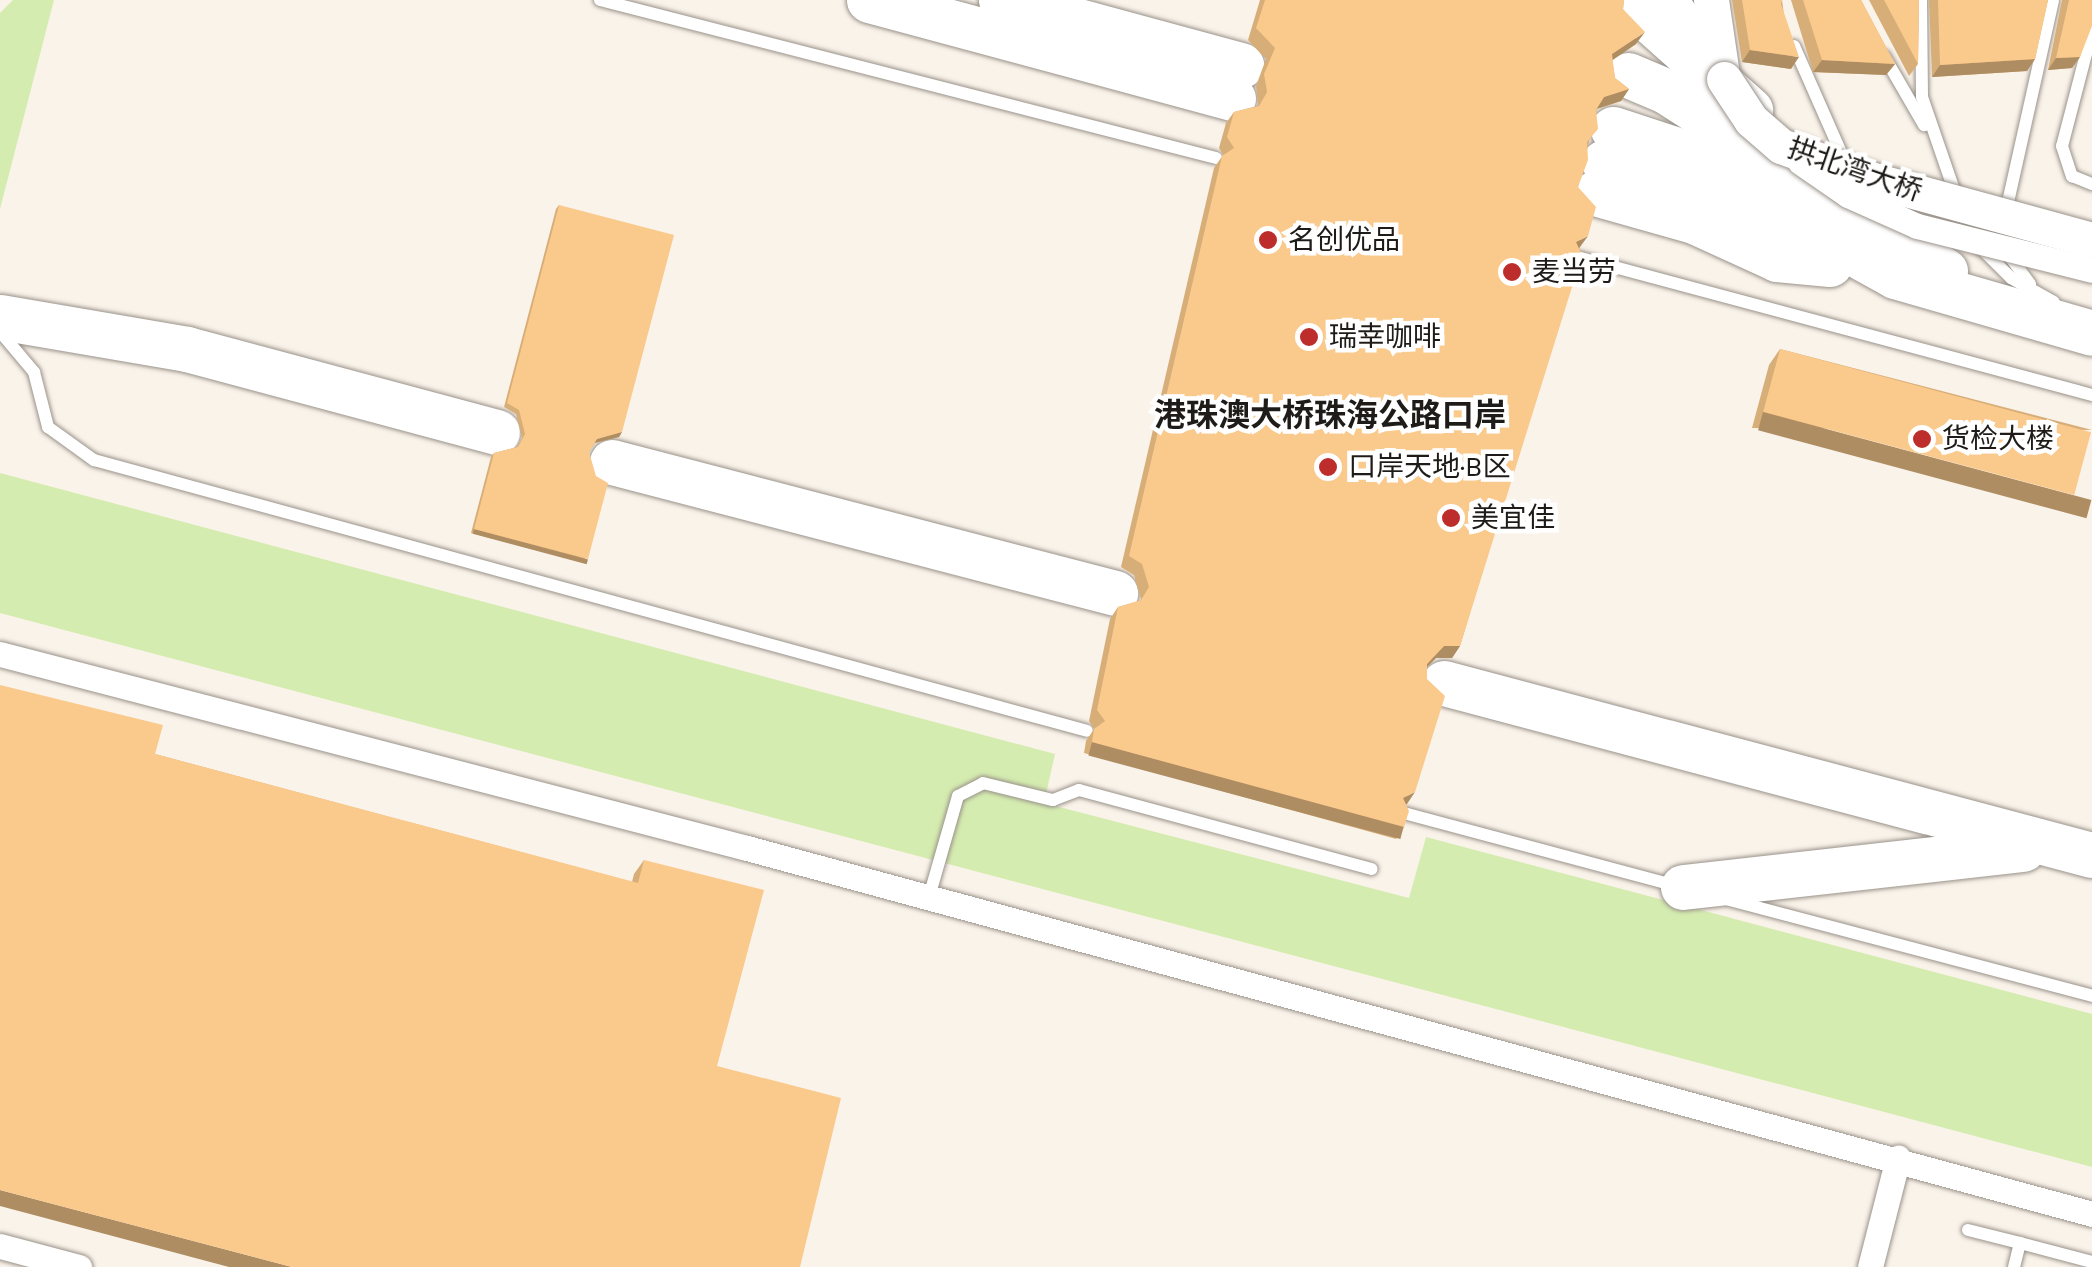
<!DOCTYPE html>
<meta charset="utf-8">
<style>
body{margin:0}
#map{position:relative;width:2092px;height:1267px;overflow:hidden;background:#faf3ea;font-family:Karla,"Noto Sans SC",sans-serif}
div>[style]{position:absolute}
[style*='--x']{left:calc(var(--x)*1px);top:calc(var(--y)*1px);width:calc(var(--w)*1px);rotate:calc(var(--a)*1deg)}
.green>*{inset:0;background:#d5ecb0}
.roads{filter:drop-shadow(0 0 2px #99928a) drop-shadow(0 0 2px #99928a)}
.lane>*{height:12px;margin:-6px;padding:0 6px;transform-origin:6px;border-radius:6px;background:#fff}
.street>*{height:25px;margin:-12.5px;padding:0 12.5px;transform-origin:12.5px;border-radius:12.5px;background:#fff}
.secondary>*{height:35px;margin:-17.5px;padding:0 17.5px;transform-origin:17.5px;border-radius:17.5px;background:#fff}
.highway>*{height:45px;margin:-22.5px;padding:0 22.5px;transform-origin:22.5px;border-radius:22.5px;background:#fff}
.bridges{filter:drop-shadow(0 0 2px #99928a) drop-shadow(0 0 2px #99928a)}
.street-bridge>*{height:25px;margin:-12.5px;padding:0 12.5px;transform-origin:12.5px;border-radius:12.5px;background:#fff}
.secondary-bridge>*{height:35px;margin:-17.5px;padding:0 17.5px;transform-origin:17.5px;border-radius:17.5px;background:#fff}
.wall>*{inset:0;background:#d7ad78}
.shaded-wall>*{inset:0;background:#af8d62;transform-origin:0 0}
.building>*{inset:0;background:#fac98c;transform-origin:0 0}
.dots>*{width:28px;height:28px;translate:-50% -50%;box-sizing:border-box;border:5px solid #fff;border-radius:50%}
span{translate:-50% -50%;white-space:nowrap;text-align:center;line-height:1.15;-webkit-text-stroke:9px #fff;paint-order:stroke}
.street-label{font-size:28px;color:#1e1b18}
.poi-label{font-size:28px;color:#1e1b18}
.left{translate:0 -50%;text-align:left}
.quarter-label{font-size:32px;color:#1e1b18;font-weight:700}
</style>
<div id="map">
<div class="green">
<i style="clip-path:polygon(13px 0,54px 0,0 209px,0 13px)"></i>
<i style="clip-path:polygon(0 473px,1055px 754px,1044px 803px,1409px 898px,1426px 837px,2092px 1014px,2092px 1167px,0 613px)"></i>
</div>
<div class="roads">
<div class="lane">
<i style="--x:600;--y:0;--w:636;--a:14.39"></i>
<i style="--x:1921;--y:0;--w:97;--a:89.4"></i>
<i style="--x:1922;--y:97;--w:105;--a:71"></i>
<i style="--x:2092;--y:31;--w:119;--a:104.6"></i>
<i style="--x:2062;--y:146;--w:32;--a:72"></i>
<i style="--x:2072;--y:176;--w:22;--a:22"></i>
<i style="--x:1794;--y:46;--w:129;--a:66.2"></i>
<i style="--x:1884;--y:56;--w:80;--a:59.9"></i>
<i style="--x:1975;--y:242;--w:51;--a:45"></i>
<i style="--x:2011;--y:278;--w:49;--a:29.2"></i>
<i style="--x:1577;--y:257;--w:533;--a:15"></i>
<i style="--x:2030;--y:284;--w:42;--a:-126.3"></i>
<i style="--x:2005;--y:250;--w:30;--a:-92"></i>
<i style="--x:2004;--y:220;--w:225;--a:-77.4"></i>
<i style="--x:2;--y:334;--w:50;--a:49.9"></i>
<i style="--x:34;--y:372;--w:57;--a:75.7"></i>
<i style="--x:48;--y:427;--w:57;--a:35.7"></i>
<i style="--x:94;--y:460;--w:1029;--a:15.26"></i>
<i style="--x:1404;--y:813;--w:283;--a:15"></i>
<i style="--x:929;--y:897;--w:105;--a:-74"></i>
<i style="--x:958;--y:796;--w:28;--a:-27"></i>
<i style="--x:983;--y:783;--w:72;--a:13.7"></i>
<i style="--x:1053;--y:800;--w:28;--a:-21"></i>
<i style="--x:1079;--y:790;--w:303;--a:15.1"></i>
<i style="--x:1726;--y:899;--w:379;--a:14.8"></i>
<i style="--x:1968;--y:1230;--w:54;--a:14"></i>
<i style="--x:2014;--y:1267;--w:25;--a:-76"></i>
<i style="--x:2020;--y:1243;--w:74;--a:14.8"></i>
</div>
<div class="street">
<i style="--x:0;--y:654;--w:772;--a:14.56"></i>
<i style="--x:747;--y:848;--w:1394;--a:15.22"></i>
<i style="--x:0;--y:1246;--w:82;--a:14.9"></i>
<i style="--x:1870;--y:1267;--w:113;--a:-75.6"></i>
</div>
<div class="secondary">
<i style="--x:1671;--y:0;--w:69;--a:57.5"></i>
<i style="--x:1711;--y:0;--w:69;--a:81.6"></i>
</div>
<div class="highway">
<i style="--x:869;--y:0;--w:377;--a:15.1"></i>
<i style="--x:1001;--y:0;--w:249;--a:15.2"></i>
<i style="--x:1639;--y:11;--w:149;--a:41.7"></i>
<i style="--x:1628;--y:75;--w:41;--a:22.8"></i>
<i style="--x:1666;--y:91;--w:332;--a:32.8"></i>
<i style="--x:1613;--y:129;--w:125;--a:18.1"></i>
<i style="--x:1732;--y:168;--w:77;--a:40.8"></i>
<i style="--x:1790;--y:218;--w:120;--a:28.9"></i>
<i style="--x:1895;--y:276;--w:205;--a:16.1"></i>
<i style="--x:1604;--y:162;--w:108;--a:15.6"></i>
<i style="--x:1708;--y:191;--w:70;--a:35.1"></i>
<i style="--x:1595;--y:193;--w:103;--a:15.8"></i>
<i style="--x:1694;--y:221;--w:91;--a:24.6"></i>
<i style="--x:1777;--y:259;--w:53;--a:5.4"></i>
<i style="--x:0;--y:317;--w:190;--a:9.7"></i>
<i style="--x:187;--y:349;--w:321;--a:15"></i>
<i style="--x:612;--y:462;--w:520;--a:14.6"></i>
<i style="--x:1444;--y:683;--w:670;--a:14.87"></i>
<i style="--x:1683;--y:887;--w:342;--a:-6.4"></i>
</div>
</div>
<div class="bridges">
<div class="street-bridge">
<i style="--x:1800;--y:162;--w:58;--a:34.5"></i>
<i style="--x:1848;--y:195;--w:76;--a:24.2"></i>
<i style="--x:1917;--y:226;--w:180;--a:14.1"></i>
</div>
<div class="secondary-bridge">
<i style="--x:1724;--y:79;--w:49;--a:56.6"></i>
<i style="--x:1751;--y:120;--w:40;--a:41"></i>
<i style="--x:1781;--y:146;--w:98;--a:20.3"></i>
<i style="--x:1873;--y:180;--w:227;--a:15.3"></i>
</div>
</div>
<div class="wall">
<i style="clip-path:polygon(1260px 0,1624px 0,1623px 9px,1636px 44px,1612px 60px,1615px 78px,1629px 89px,1621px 101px,1597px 109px,1578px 187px,1580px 247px,1460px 646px,1452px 658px,1436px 658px,1427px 667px,1406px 804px,1404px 827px,1396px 839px,1084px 753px,1086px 741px,1094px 729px,1089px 721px,1110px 619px,1118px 607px,1139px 601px,1141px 599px,1134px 575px,1121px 567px,1214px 168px,1223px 155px,1219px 148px,1226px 123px,1234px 112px,1257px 106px,1258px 104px,1256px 86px,1266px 59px,1248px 40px)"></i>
<i style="clip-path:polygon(1732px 0,1782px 0,1791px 69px,1742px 62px)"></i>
<i style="clip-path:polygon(1791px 0,1861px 0,1895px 64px,1886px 75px,1813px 72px)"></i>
<i style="clip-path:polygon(1869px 0,1919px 0,1918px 64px,1909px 76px)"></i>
<i style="clip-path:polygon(1929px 0,2048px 0,2035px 59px,2027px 71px,1932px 77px)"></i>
<i style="clip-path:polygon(2062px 0,2092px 0,2080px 57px,2072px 68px,2048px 70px)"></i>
<i style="clip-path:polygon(559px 205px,622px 432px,619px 437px,595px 443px,589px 452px,585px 563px,471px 533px,491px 457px,494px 453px,517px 447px,522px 438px,516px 414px,504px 407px,556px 209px)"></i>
<i style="clip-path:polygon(1780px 349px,2092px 430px,1752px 428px,1769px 365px)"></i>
<i style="clip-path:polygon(155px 754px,632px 882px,634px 874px,644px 860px,717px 1066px)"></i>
</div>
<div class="shaded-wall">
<i style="clip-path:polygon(1645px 32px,1636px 44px,1604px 66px,1612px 54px)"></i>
<i style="clip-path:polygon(1750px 50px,1799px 57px,1791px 69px,1742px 62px)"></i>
<i style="clip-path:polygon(2080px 57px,2072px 68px,2048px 70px,2056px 58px)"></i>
<i style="clip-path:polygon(2035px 59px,2027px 71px,1932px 77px,1940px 65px)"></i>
<i style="clip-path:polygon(1822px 60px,1895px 64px,1886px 75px,1813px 72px)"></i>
<i style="clip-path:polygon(1629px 89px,1621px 101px,1596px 109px,1604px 97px)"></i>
<i style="clip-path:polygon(1588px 236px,1580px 247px,1568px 254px,1576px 242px)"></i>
<i style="left:1763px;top:412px;width:340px;height:19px;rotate:15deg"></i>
<i style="clip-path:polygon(622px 432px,619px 437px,594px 443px,597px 439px)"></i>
<i style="left:474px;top:529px;width:118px;height:5px;rotate:15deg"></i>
<i style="clip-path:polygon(1444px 646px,1460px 646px,1452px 658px,1436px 658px,1419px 675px,1427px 664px)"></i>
<i style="left:1092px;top:742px;width:323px;height:14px;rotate:15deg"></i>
<i style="clip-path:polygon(1415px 792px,1407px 804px,1395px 810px,1403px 798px)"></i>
<i style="clip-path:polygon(0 1190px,292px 1267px,229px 1267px,0 1206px)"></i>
</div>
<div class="building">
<i style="clip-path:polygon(1265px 0,1624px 0,1623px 9px,1645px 32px,1612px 54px,1615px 78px,1629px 89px,1604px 97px,1596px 110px,1598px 129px,1587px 142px,1588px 160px,1578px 187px,1596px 207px,1588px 236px,1576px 242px,1582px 255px,1460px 646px,1444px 646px,1427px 664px,1427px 679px,1445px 696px,1415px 792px,1403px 798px,1409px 811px,1404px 827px,1092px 742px,1094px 729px,1105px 721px,1097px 710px,1118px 607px,1141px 600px,1149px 587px,1142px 564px,1129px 556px,1222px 156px,1234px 148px,1227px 137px,1234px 112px,1259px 106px,1267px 92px,1264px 74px,1275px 48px,1256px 28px)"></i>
<i style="clip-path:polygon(1742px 0,1782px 0,1781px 4px,1799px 57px,1750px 50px)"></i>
<i style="clip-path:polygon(1803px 0,1861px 0,1895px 64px,1822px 60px)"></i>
<i style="clip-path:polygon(1884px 0,1919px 0,1918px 64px)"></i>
<i style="clip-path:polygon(1938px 0,2048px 0,2035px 59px,1940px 65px)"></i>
<i style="clip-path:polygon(2069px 0,2092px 0,2092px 26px,2080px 57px,2056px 58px)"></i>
<i style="clip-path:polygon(559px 205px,674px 235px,622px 432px,597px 439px,589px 452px,596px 476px,608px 483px,588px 559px,474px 529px,494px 453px,518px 447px,525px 434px,519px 410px,507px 403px)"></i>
<i style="left:1780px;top:349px;width:322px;height:65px;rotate:15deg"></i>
<i style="clip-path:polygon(0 685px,163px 725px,155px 754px,638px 883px,644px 860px,764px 890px,717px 1066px,841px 1098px,800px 1267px,292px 1267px,0 1190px)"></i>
</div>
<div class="dots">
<i style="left:1268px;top:240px;background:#bc2d2c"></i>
<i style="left:1512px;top:272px;background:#bc2d2c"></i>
<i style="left:1309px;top:337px;background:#bc2d2c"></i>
<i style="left:1922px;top:439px;background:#bc2d2c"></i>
<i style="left:1328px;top:467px;background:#bc2d2c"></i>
<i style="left:1451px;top:518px;background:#bc2d2c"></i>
</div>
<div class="street-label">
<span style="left:1855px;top:170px;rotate:19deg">拱北湾大桥</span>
</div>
<div class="poi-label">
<span class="left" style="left:1288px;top:240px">名创优品</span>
<span class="left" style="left:1532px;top:272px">麦当劳</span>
<span class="left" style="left:1329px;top:337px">瑞幸咖啡</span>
<span class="left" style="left:1942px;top:439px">货检大楼</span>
<span class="left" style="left:1348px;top:467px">口岸天地·B区</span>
<span class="left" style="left:1471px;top:518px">美宜佳</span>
</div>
<div class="quarter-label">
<span style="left:1330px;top:416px">港珠澳大桥珠海公路口岸</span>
</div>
</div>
